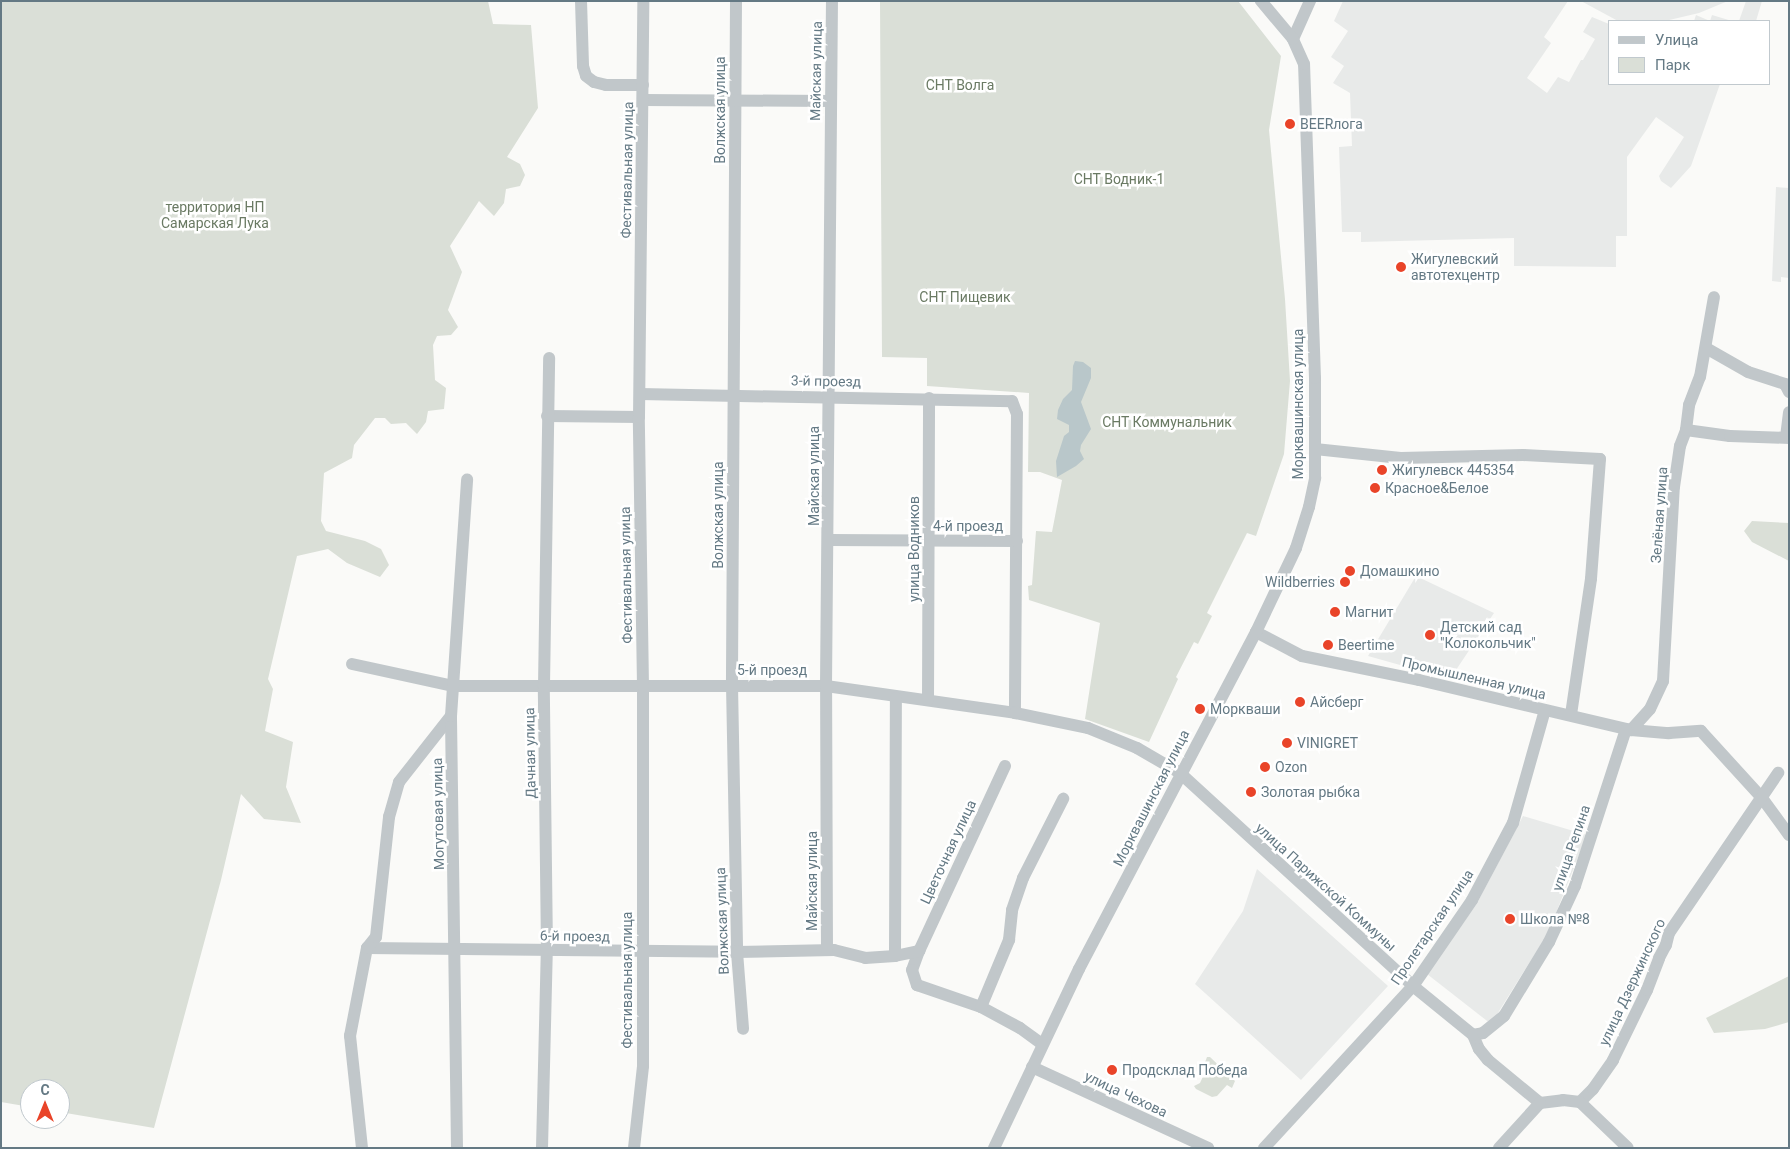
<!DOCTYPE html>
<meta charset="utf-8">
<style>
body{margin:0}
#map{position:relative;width:1790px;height:1149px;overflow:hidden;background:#fafaf8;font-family:Roboto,sans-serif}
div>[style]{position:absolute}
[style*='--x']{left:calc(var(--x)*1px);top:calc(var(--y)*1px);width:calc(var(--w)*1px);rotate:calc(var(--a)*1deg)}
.built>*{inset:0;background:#e8eae9}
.green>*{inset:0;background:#dadfd7}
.water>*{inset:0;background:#b9c7ca}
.minor>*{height:12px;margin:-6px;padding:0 6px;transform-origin:6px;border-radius:6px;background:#c1c7ca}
.dots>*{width:14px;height:14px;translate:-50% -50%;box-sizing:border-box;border:2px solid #fff;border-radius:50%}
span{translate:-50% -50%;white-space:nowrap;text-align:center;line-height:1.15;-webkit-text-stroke:5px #fff;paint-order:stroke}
.street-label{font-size:14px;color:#647984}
.park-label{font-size:14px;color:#6a7a63}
.poi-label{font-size:14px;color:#647984}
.left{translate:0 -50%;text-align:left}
.right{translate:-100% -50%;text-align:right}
.frame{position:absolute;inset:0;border:2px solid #647984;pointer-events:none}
.legend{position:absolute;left:1608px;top:20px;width:162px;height:65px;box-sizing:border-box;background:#fff;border:1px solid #c1c9ce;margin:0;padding:6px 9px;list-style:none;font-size:15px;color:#647984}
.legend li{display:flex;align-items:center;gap:10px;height:25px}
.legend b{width:25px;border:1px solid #c1c9ce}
.north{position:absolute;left:20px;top:1079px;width:50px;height:50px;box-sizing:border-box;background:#fff;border:1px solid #c1c9ce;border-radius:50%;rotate:0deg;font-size:14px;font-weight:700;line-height:20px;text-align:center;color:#647984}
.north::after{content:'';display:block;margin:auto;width:18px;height:22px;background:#e94429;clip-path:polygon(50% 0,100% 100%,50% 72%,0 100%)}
</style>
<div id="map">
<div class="built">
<i style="clip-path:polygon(1343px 1px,1568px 1px,1544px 37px,1551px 43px,1527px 78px,1547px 93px,1558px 77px,1569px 82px,1581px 60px,1583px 60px,1595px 39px,1583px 32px,1592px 17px,1609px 24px,1609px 84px,1720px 84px,1691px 166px,1671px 188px,1661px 181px,1659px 176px,1684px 137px,1656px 117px,1627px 157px,1627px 236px,1616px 236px,1616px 267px,1514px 266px,1514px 238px,1361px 242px,1361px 232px,1342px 232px,1339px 147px,1352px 146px,1350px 93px,1333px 83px,1344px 66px,1331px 57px,1348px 31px,1334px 21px)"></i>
<i style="clip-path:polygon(1581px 1px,1728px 1px,1699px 13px,1665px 21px,1618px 21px)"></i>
<i style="clip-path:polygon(1746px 1px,1762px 1px,1756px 21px,1739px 21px)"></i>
<i style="clip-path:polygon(1696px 15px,1710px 21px,1712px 15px,1732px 21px,1694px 21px)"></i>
<i style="clip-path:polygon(1776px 187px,1789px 188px,1789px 278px,1781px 277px,1781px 282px,1772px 281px)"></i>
<i style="clip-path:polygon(1416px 576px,1494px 613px,1450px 679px,1368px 656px)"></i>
<i style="clip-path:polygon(1523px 816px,1587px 835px,1548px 933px,1491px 1024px,1427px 974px,1476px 905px)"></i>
<i style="clip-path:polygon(1257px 869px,1388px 986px,1301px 1080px,1195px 984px,1243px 911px)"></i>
</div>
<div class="green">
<i style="clip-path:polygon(1px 1px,488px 1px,493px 24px,531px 25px,538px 108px,507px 157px,520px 164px,525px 175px,520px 186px,506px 189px,504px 203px,494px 216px,479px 201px,450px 246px,462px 272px,448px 310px,458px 327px,451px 335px,437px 336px,433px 345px,435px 380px,446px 388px,444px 409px,428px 411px,426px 422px,417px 434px,406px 423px,391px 424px,385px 418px,375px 418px,354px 445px,352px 458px,324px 473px,321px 521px,326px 531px,365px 541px,381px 549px,389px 565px,380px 577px,347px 563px,328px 549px,297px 556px,268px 679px,273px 689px,265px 731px,293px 742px,286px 787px,301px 823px,264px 819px,241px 794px,221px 880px,154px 1128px,60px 1112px,60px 1089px,30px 1089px,30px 1107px,1px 1102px)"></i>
<i style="clip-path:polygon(880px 1px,1238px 1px,1281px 56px,1269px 130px,1285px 299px,1290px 381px,1284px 454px,1256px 536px,1247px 533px,1207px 613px,1212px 616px,1198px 644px,1194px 642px,1176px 677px,1178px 679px,1149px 742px,1085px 719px,1100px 623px,1029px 600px,1028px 586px,1032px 585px,1036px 531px,1052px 532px,1062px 480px,1040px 472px,1028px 472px,1029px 393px,927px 386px,927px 358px,882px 357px)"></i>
<i style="clip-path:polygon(1752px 521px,1789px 523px,1789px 561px,1752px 542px,1744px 531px)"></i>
<i style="clip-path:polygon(1789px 976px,1789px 1022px,1765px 1029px,1714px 1033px,1706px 1018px)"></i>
<i style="clip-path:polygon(1207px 1057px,1210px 1057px,1235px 1081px,1232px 1088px,1227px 1085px,1217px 1096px,1212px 1097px,1196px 1089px,1194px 1086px,1200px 1083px,1206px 1070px,1204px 1065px)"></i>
</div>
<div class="water">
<i style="clip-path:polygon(1075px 361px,1083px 362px,1091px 368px,1091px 378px,1081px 402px,1091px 429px,1081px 445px,1080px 451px,1084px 459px,1076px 466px,1057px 477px,1056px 461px,1064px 436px,1069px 432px,1069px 425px,1057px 419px,1058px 410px,1063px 399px,1072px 390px,1073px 366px)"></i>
</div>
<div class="minor">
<i style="--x:581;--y:1;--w:65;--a:88.2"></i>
<i style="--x:583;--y:66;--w:10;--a:73"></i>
<i style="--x:586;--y:76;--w:10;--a:37"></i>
<i style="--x:594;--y:82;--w:12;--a:14"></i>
<i style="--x:606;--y:85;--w:37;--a:0"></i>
<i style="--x:736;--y:1;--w:684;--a:90.34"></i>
<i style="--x:732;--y:685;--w:267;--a:88.9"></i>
<i style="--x:737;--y:952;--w:77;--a:85.5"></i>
<i style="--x:1293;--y:39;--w:42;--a:-65.9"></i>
<i style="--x:643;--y:100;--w:187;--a:0.3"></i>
<i style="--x:1706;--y:348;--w:48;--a:29.7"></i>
<i style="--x:1748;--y:372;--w:39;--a:18"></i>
<i style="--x:1785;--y:384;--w:9;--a:63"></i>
<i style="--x:640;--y:394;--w:372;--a:1.1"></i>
<i style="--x:1012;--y:401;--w:14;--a:69"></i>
<i style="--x:1017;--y:414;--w:299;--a:90.4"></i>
<i style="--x:547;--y:416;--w:92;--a:0.6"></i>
<i style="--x:1686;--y:430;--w:44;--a:7.8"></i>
<i style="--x:1730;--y:436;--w:59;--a:1.9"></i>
<i style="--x:1786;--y:437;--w:25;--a:-83"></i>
<i style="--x:1315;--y:449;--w:86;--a:6"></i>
<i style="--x:1401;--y:458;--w:122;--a:-1.4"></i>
<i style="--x:1523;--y:455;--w:77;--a:3"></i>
<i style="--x:1600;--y:459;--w:120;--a:94.3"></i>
<i style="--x:1591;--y:579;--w:137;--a:98.4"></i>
<i style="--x:829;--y:540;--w:188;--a:0.3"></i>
<i style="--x:1256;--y:632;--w:52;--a:27.6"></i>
<i style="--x:1302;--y:656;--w:119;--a:11.6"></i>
<i style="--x:1419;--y:680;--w:218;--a:13.3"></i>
<i style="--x:1631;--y:730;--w:38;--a:5"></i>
<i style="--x:1669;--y:733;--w:32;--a:-4"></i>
<i style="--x:1701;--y:731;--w:91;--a:47.7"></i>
<i style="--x:1762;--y:798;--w:46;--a:53.9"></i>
<i style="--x:352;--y:664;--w:103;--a:12.3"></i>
<i style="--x:453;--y:686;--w:373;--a:0"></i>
<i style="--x:826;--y:686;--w:191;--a:8.1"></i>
<i style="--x:1015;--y:713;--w:75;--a:11.6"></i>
<i style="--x:1088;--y:728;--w:53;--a:22.2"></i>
<i style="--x:1137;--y:748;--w:50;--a:30.2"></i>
<i style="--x:1180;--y:773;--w:316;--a:42.4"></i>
<i style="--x:1413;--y:986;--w:77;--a:39.2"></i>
<i style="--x:1473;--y:1035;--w:15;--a:67"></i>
<i style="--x:1479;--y:1049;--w:14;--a:51"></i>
<i style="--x:1488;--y:1060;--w:67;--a:39.6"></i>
<i style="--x:928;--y:700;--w:302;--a:-89.8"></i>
<i style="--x:1631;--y:730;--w:28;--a:-48"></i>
<i style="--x:1650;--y:709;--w:31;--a:-65"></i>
<i style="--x:1663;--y:681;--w:194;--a:-86.8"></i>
<i style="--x:1674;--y:487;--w:41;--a:-81.7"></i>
<i style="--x:1680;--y:446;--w:17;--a:-69"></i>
<i style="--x:1686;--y:430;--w:25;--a:-83"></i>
<i style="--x:1689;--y:405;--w:30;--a:-69"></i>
<i style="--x:1700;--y:377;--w:81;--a:-80.1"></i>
<i style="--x:1005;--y:766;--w:204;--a:114.9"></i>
<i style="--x:919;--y:951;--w:20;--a:110"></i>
<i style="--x:912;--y:970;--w:16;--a:72"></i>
<i style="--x:917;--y:985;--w:68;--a:19"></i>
<i style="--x:981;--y:1007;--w:44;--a:28.3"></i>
<i style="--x:1020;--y:1028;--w:27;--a:36"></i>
<i style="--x:367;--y:948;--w:370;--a:0.6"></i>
<i style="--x:737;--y:952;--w:97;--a:-1.2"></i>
<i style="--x:834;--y:950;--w:32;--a:14"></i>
<i style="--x:865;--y:958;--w:30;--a:-4"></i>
<i style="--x:895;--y:956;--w:25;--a:-12"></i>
<i style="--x:827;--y:950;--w:264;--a:-90.2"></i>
<i style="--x:826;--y:686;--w:685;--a:-89.5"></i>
<i style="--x:895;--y:956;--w:258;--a:-89.8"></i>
<i style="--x:981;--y:1007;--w:73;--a:-67.3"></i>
<i style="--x:1009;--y:940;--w:30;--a:-84"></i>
<i style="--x:1012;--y:910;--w:34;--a:-71"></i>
<i style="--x:1023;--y:878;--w:89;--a:-63.1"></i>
<i style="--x:1473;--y:1035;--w:10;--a:-11"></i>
<i style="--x:1483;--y:1033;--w:27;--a:-39"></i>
<i style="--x:1504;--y:1016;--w:87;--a:-58.7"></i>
<i style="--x:1549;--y:942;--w:62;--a:-65.1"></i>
<i style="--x:1575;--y:886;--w:165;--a:-72"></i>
<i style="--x:1032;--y:1067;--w:194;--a:24.7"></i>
<i style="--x:1580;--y:1102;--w:18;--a:-45"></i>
<i style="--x:1593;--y:1089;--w:35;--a:-55"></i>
<i style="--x:1613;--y:1060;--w:78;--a:-64.1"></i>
<i style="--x:1647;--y:990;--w:34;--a:-69"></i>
<i style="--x:1659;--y:958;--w:15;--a:-62"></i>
<i style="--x:1666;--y:945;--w:12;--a:-76"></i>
<i style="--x:1669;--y:933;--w:194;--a:-55.7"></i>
<i style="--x:1540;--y:1103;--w:23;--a:-7"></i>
<i style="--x:1563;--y:1100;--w:17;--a:7"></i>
<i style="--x:1580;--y:1102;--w:66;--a:43.8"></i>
<i style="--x:362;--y:1148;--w:113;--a:-96.1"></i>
<i style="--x:350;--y:1036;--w:90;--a:-79.1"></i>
<i style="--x:367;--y:948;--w:14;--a:-51"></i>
<i style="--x:376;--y:937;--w:121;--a:-83.8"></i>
<i style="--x:389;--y:817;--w:36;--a:-74"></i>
<i style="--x:399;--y:782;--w:84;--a:-51.8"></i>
<i style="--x:457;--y:1148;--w:432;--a:-90.8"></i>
<i style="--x:451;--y:716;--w:237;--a:-86.1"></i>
<i style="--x:542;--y:1148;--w:198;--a:-88.6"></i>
<i style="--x:547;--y:950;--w:264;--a:-90.7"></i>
<i style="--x:544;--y:686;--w:328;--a:-89.1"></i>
<i style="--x:634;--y:1148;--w:82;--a:-83.7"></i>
<i style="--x:643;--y:1066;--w:380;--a:-90"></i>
<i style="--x:643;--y:686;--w:269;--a:-90.9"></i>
<i style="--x:639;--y:417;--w:416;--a:-89.4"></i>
<i style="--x:994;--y:1148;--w:198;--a:-64.6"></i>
<i style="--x:1079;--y:969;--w:381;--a:-62.3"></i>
<i style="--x:1256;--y:632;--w:93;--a:-64.5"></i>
<i style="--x:1296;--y:548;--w:43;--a:-72.4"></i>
<i style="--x:1309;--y:507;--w:30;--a:-78"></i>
<i style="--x:1315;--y:478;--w:100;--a:-90"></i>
<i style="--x:1315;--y:378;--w:314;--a:-92"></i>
<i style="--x:1304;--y:64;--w:27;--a:-114"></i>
<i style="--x:1293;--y:39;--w:50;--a:-130.1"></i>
<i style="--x:1264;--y:1148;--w:220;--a:-47.4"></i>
<i style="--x:1413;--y:986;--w:104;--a:-55.5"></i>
<i style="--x:1472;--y:900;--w:87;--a:-62"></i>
<i style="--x:1513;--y:823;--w:117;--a:-74.2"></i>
<i style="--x:1499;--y:1148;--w:61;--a:-47.7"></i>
</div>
<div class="dots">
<i style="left:1290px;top:124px;background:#e94429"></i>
<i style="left:1401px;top:267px;background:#e94429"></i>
<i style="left:1382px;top:470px;background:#e94429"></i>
<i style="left:1375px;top:488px;background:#e94429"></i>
<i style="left:1350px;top:571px;background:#e94429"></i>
<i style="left:1345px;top:582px;background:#e94429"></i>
<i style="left:1335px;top:612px;background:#e94429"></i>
<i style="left:1430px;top:635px;background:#e94429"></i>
<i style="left:1328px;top:645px;background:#e94429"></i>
<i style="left:1300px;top:702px;background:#e94429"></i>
<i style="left:1200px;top:709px;background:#e94429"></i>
<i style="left:1287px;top:743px;background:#e94429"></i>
<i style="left:1265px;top:767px;background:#e94429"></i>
<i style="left:1251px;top:792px;background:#e94429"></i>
<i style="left:1510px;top:919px;background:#e94429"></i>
<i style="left:1112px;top:1070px;background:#e94429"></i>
</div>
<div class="street-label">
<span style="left:816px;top:71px;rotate:-89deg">Майская улица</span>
<span style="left:720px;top:110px;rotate:-90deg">Волжская улица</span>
<span style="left:627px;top:170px;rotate:-89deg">Фестивальная улица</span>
<span style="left:826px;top:381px;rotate:1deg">3-й проезд</span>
<span style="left:1298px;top:404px;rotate:-90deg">Морквашинская улица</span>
<span style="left:814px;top:476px;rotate:-90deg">Майская улица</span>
<span style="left:718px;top:515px;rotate:-90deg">Волжская улица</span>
<span style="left:1659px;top:515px;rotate:-86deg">Зелёная улица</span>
<span style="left:968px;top:526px">4-й проезд</span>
<span style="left:914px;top:549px;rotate:-90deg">улица Водников</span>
<span style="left:626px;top:575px;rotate:-91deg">Фестивальная улица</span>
<span style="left:772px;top:670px">5-й проезд</span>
<span style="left:1474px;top:678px;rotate:13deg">Промышленная улица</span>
<span style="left:530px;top:753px;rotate:-91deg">Дачная улица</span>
<span style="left:1151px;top:798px;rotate:-63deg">Морквашинская улица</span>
<span style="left:438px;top:814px;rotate:-91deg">Могутовая улица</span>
<span style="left:1571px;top:848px;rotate:-71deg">улица Репина</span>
<span style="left:948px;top:852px;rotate:-65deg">Цветочная улица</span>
<span style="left:812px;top:881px;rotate:-90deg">Майская улица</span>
<span style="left:1326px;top:887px;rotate:42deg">улица Парижской Коммуны</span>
<span style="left:722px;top:921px;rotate:-92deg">Волжская улица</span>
<span style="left:1432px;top:927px;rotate:-56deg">Пролетарская улица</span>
<span style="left:575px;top:936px;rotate:1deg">6-й проезд</span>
<span style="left:627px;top:980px;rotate:-90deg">Фестивальная улица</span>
<span style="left:1632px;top:982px;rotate:-65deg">улица Дзержинского</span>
<span style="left:1126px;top:1094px;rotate:25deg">улица Чехова</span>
</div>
<div class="park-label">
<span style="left:960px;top:85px">СНТ Волга</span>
<span style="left:1119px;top:179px">СНТ Водник-1</span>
<span style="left:215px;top:215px">территория НП<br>Самарская Лука</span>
<span style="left:965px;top:297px">СНТ Пищевик</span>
<span style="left:1167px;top:422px">СНТ Коммунальник</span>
</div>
<div class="poi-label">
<span class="left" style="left:1300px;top:124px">BEERлога</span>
<span class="left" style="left:1411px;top:267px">Жигулевский<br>автотехцентр</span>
<span class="left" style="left:1392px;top:470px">Жигулевск 445354</span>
<span class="left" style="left:1385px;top:488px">Красное&amp;Белое</span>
<span class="left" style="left:1360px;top:571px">Домашкино</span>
<span class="right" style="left:1335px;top:582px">Wildberries</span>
<span class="left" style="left:1345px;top:612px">Магнит</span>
<span class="left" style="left:1440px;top:635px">Детский сад<br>"Колокольчик"</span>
<span class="left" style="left:1338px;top:645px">Beertime</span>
<span class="left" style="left:1310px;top:702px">Айсберг</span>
<span class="left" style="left:1210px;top:709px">Моркваши</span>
<span class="left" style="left:1297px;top:743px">VINIGRET</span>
<span class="left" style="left:1275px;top:767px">Ozon</span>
<span class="left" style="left:1261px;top:792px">Золотая рыбка</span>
<span class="left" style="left:1520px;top:919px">Школа №8</span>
<span class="left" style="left:1122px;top:1070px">Продсклад Победа</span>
</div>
<div class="frame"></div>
<ul class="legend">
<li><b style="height:6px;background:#c1c7ca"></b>Улица</li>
<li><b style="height:14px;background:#dadfd7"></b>Парк</li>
</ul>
<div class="north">С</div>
</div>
